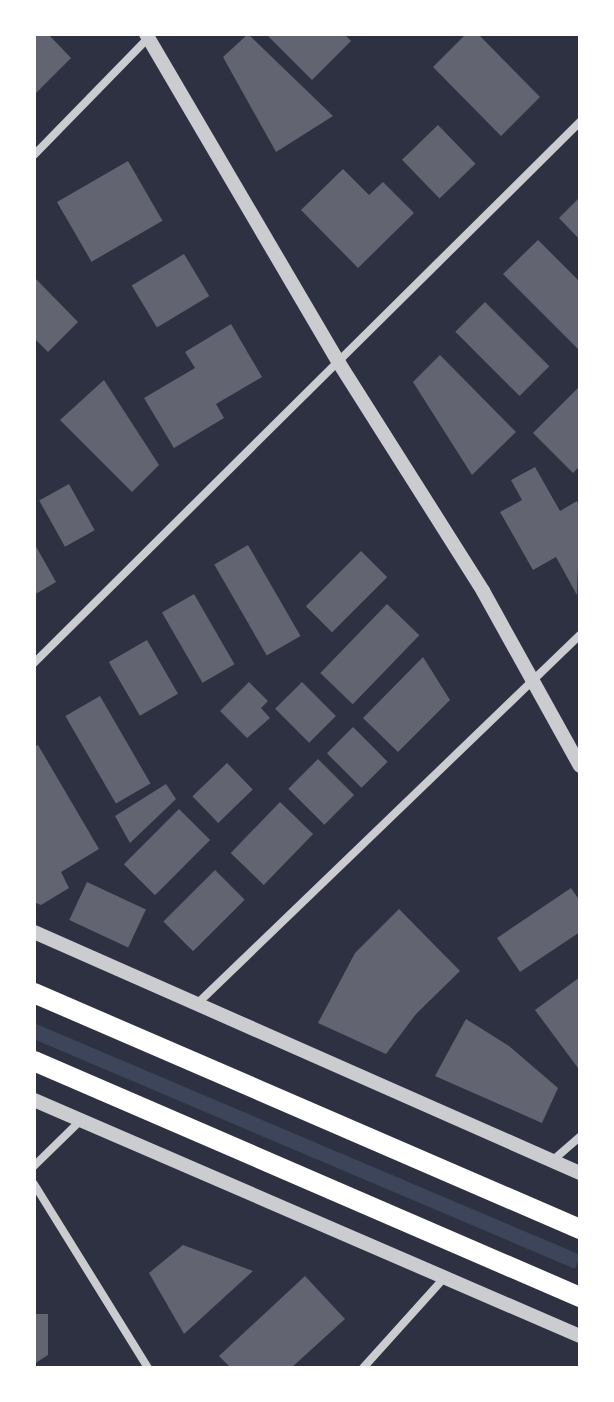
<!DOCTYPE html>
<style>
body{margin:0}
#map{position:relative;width:614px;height:1402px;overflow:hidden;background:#2d3142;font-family:Commissioner,sans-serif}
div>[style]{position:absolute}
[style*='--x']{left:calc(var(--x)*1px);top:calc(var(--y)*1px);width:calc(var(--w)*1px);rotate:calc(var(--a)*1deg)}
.green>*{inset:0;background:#3c4559;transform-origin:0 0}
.building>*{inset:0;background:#626471;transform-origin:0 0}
.minor>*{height:8px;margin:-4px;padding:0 4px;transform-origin:4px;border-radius:4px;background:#caccd0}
.tertiary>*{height:14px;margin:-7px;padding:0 7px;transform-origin:7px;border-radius:7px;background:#caccd0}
.primary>*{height:20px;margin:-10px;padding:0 10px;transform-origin:10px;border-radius:10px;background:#fff}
span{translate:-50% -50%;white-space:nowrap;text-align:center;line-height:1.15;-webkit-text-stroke:7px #fff;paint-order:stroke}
.frame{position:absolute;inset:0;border:36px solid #fff;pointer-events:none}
</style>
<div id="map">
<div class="green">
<i style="left:34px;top:1023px;width:594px;height:15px;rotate:23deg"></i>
</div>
<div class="building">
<i style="clip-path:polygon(34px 34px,48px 34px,71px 58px,34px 95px)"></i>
<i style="clip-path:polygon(248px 34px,333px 116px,276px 152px,223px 57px)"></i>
<i style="clip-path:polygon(266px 34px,344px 34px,351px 41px,312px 80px)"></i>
<i style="clip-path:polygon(466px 34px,478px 34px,540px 97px,501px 136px,433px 67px)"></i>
<i style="left:438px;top:125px;width:54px;height:50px;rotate:46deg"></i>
<i style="left:128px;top:161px;width:69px;height:82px;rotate:60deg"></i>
<i style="clip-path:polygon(343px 169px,369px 195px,383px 182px,414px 213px,358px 268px,301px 210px)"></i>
<i style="clip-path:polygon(580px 197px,580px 240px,559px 218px)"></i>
<i style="clip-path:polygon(538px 240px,580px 282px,580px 351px,503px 274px)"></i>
<i style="left:184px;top:254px;width:49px;height:61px;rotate:59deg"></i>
<i style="clip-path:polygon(34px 277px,78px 322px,48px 352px,34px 338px)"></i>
<i style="left:485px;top:302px;width:91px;height:42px;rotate:45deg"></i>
<i style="clip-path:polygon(231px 324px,262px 377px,216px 404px,224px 418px,174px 448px,144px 398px,195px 368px,185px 352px)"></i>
<i style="clip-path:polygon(440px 355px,516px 432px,472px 475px,413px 382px)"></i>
<i style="clip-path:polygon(104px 380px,159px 465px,132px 492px,60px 420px)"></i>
<i style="clip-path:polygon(580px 386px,580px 466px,573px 473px,533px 433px)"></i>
<i style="clip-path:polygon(535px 467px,560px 511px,577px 501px,580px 507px,577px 595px,556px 557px,533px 570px,500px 512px,522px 500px,511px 480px)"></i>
<i style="left:69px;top:484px;width:53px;height:34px;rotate:61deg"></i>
<i style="clip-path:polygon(34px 543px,56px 582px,34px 595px)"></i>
<i style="left:248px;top:545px;width:105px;height:39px;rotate:60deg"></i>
<i style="left:361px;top:551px;width:37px;height:78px;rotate:45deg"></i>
<i style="left:194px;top:594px;width:81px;height:37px;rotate:60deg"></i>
<i style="left:387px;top:604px;width:45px;height:96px;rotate:44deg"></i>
<i style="left:147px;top:640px;width:62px;height:44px;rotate:60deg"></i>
<i style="clip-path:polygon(423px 657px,450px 700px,398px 752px,363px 718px)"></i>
<i style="clip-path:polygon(249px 682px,268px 701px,261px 708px,270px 718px,247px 738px,220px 711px)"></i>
<i style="left:302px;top:682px;width:48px;height:38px;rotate:45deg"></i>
<i style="left:100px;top:696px;width:101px;height:40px;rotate:60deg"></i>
<i style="left:353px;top:727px;width:49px;height:37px;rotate:45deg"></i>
<i style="clip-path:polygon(38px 745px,99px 849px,61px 872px,69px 888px,41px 905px,34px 902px,34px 747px)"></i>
<i style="left:318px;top:759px;width:51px;height:42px;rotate:45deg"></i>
<i style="left:227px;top:763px;width:37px;height:48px;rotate:46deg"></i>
<i style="clip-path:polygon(166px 784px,176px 799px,130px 843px,115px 816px)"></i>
<i style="left:280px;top:802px;width:46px;height:71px;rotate:44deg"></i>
<i style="left:179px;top:809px;width:44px;height:78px;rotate:45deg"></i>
<i style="left:215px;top:870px;width:42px;height:73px;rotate:45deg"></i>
<i style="left:87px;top:882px;width:65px;height:42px;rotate:25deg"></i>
<i style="clip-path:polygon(571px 888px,580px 901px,580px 932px,520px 972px,497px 938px)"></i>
<i style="clip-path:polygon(399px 909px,460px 971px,416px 1014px,386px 1054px,318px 1023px,355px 953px)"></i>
<i style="clip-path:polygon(580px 977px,580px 1067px,578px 1068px,535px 1010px)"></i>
<i style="clip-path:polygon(466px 1019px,509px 1046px,558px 1088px,542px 1123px,435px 1076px)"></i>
<i style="clip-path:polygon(183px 1245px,253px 1271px,184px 1334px,149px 1273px)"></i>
<i style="clip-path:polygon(305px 1276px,345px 1319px,291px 1368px,231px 1368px,219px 1356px)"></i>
<i style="clip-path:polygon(34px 1314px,48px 1314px,48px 1355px,34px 1364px)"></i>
</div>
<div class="minor">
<i style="--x:34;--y:155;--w:168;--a:-45.7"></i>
<i style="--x:34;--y:663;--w:769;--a:-44.74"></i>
<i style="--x:199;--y:1002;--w:529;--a:-43.93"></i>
<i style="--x:552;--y:1161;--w:37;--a:-41"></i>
<i style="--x:34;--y:1166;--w:66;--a:-44.4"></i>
<i style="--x:34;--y:1184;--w:216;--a:58.2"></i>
<i style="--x:363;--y:1368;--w:122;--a:-48"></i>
</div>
<div class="tertiary">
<i style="--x:146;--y:34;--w:381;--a:59.6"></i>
<i style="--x:339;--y:363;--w:270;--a:57.7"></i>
<i style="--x:483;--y:591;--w:200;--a:61"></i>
<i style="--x:34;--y:932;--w:597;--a:23.82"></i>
<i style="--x:34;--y:1100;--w:595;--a:23.38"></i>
</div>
<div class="primary">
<i style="--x:34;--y:993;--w:595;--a:23.38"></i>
<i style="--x:34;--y:1061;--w:595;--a:23.38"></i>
</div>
<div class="frame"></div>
</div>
